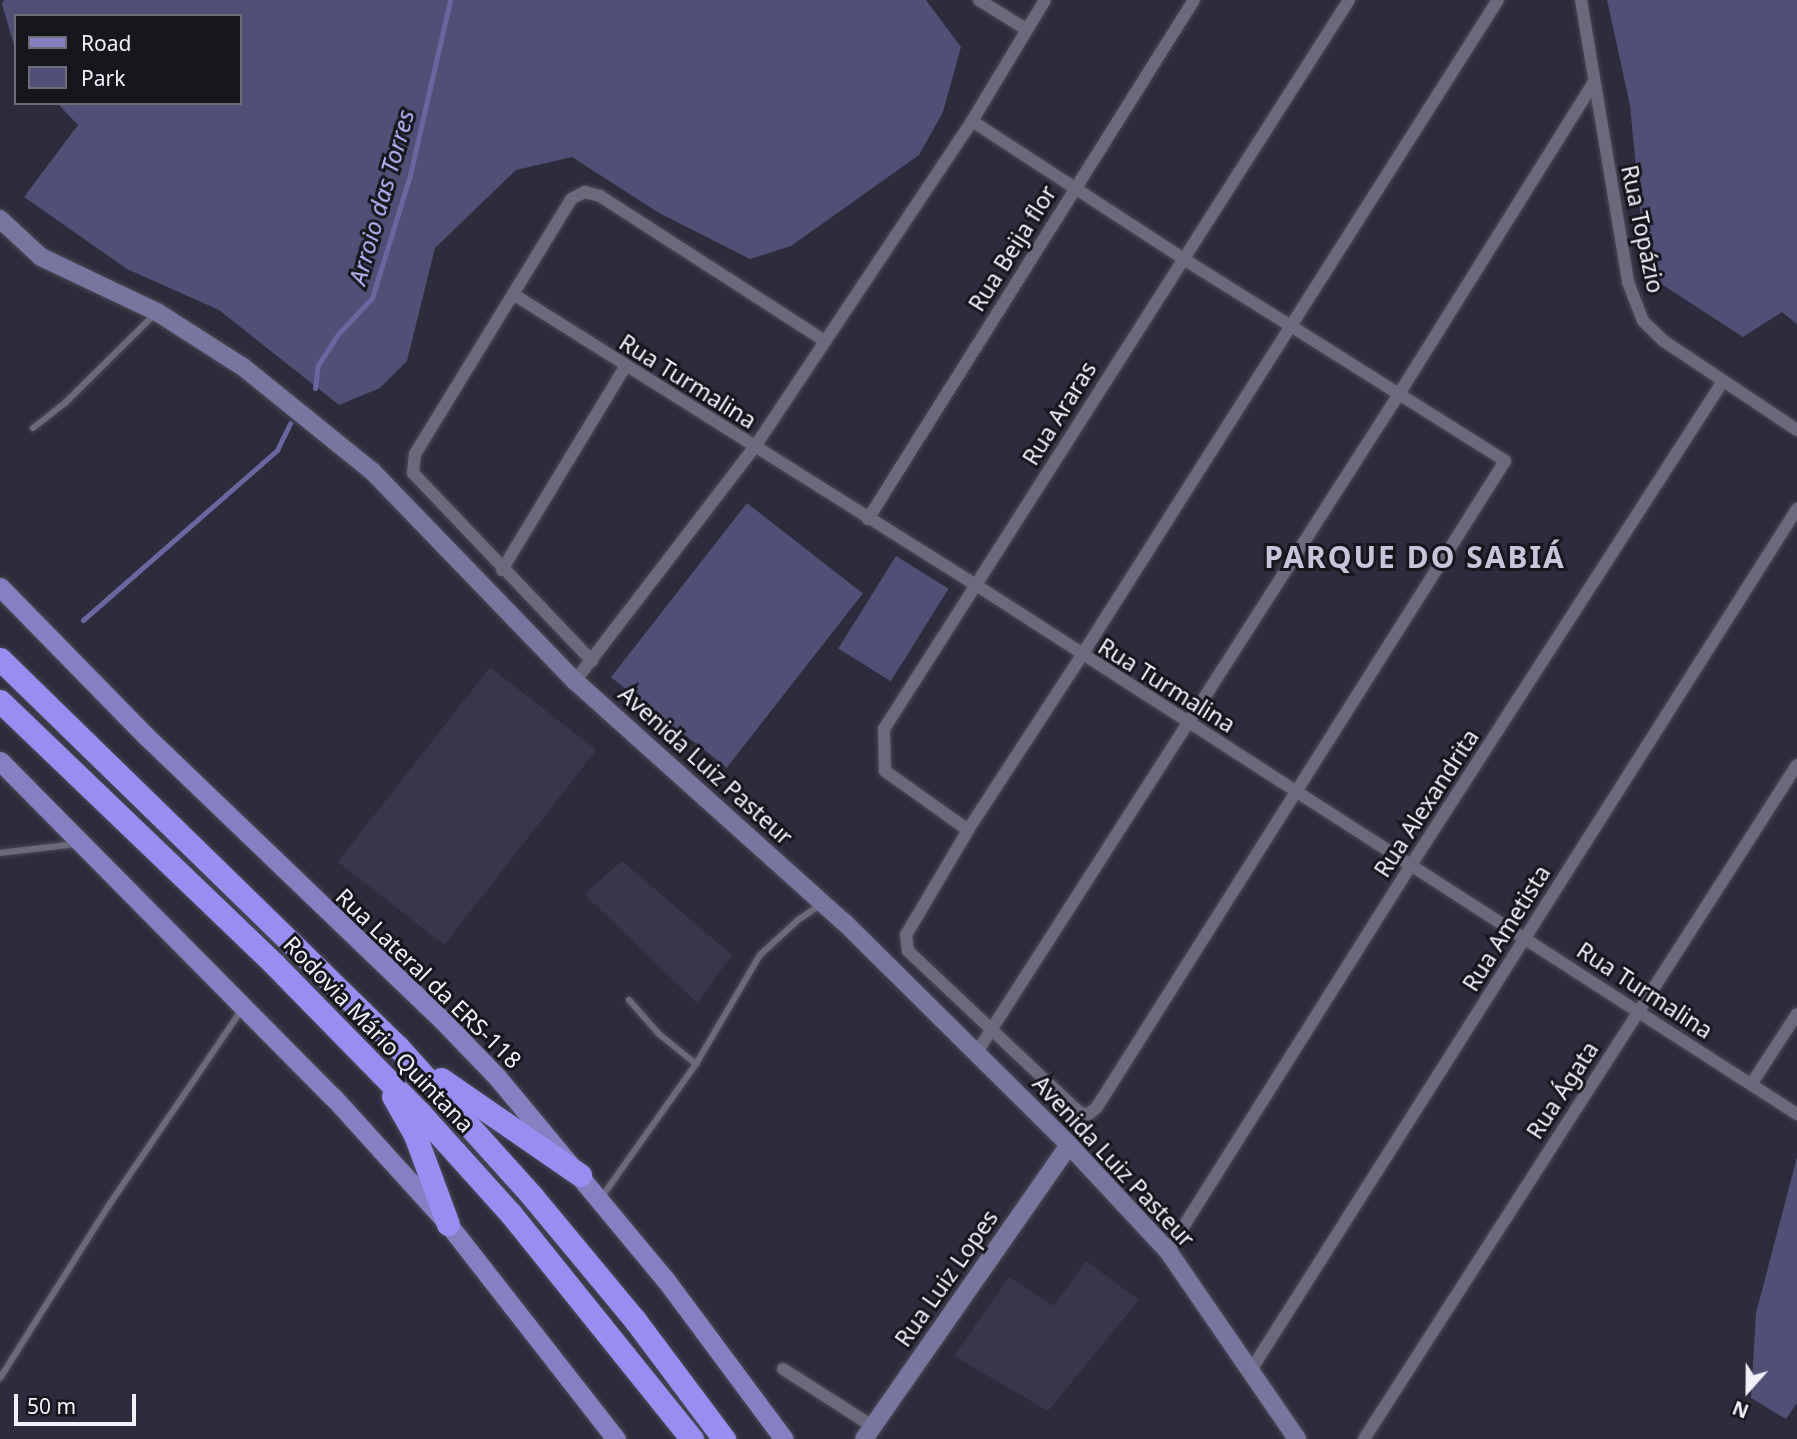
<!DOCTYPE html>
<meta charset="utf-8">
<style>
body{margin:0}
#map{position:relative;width:1797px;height:1439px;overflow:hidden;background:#2d2c3c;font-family:"Noto Sans",sans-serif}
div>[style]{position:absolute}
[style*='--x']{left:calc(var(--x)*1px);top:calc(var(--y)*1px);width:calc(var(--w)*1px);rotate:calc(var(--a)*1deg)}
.built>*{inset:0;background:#37364b;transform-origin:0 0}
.green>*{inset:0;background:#514f75;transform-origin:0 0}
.stream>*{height:5px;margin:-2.5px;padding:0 2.5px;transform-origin:2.5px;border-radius:2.5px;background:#6b66a0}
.roads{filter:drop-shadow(0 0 2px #4a4956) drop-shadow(0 0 2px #4a4956)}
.lane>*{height:6px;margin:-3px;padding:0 3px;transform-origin:3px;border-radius:3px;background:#6b6a7c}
.street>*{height:12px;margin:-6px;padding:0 6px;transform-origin:6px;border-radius:6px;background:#6b6a7c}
.secondary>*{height:18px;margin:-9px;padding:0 9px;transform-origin:9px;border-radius:9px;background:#78759f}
.primary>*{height:19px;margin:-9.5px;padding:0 9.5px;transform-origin:9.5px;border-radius:9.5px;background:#8680c2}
.highway>*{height:23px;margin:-11.5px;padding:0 11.5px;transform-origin:11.5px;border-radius:11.5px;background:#988ef1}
span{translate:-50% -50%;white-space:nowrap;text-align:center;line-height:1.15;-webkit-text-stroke:6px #16161d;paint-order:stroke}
.street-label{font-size:23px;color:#f1f1fb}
.water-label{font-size:24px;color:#b9b6fa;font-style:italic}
.district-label{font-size:30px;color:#c6c5d9;font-weight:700;letter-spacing:2px}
.legend{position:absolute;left:14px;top:14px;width:228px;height:91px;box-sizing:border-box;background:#16161d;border:2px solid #6e6e76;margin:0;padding:9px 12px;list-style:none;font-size:21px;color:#f1f1fb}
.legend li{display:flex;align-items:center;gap:14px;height:35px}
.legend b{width:35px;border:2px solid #6e6e76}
.north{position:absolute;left:1713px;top:1355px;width:70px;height:70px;-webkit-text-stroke:5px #16161d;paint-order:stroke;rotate:201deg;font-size:19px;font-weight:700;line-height:28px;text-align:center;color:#f1f1fb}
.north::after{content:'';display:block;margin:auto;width:24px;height:32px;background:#f1f1fb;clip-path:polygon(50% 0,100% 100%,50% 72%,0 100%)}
.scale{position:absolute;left:14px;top:1394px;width:122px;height:32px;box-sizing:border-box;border:4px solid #f1f1fb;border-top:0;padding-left:9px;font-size:21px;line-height:24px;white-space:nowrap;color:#f1f1fb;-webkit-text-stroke:5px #16161d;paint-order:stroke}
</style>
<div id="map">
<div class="built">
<i style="left:490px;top:667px;width:135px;height:247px;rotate:38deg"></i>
<i style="clip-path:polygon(622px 861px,732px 955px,697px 1003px,584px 894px)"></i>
<i style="clip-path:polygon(1086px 1261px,1139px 1300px,1048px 1411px,954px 1356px,1009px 1277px,1054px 1306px)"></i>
</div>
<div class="green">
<i style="clip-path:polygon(4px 0,926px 0,961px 47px,943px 112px,919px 155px,791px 246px,750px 259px,659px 213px,572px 157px,516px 170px,435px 248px,407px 361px,380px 388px,339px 405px,219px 310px,127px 269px,24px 197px,78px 125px,57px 103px,240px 103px,240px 16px,16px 16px,16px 52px,2px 4px)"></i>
<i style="clip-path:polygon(1607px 0,1797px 0,1797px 324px,1782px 312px,1743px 337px,1646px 274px,1630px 105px)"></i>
<i style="left:747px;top:503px;width:147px;height:221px;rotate:38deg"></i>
<i style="left:896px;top:556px;width:62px;height:109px;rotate:32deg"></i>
<i style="clip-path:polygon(1797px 1157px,1797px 1403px,1786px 1419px,1751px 1398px,1756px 1313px)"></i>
</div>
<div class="stream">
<i style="--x:315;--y:388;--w:23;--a:-83"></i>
<i style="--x:318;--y:365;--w:38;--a:-57"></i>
<i style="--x:339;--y:333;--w:48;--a:-46.7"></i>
<i style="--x:372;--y:298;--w:129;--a:-72.8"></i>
<i style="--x:410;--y:175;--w:180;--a:-77.1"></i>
<i style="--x:83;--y:620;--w:258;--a:-41.2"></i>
<i style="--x:277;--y:450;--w:30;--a:-64"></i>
</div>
<div class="roads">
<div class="lane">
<i style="--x:33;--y:428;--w:41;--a:-38"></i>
<i style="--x:65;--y:403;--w:128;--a:-44.7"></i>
<i style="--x:0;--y:853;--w:78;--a:-6.7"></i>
<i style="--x:629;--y:1000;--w:45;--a:48.6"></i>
<i style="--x:659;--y:1034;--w:48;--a:39"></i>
<i style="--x:601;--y:1198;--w:164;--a:-54.7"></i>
<i style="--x:696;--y:1064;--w:126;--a:-59.6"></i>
<i style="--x:760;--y:955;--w:52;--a:-42.6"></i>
<i style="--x:798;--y:920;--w:29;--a:-34"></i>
<i style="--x:0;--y:1378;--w:204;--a:-57.8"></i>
<i style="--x:109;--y:1205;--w:238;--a:-55.8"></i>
</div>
<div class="street">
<i style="--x:979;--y:0;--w:55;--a:31.7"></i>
<i style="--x:1581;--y:0;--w:286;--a:80.5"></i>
<i style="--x:1628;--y:282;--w:42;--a:69"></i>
<i style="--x:1643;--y:321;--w:29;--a:44"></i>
<i style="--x:1664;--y:341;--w:160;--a:33.8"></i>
<i style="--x:972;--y:121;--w:251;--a:33.1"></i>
<i style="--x:1182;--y:258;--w:128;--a:32"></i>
<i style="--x:1291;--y:326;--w:253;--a:32.2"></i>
<i style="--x:1505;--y:461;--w:764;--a:122.28"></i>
<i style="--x:1097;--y:1107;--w:11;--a:139"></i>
<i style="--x:1089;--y:1114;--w:9;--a:-174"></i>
<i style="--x:1080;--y:1113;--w:236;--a:-136.7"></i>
<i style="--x:908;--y:951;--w:16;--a:-97"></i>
<i style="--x:906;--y:935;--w:122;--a:-59.4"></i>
<i style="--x:968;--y:830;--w:209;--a:-56.9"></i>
<i style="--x:1082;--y:655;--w:390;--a:-57.6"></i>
<i style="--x:1291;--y:326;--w:386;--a:-57.6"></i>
<i style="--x:513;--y:294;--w:547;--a:32.15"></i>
<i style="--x:976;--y:585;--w:977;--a:32.8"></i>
<i style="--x:868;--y:519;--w:613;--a:-57.87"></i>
<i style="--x:502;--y:570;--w:237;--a:-58.8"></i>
<i style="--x:592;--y:661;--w:260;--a:-133.6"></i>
<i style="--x:413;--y:473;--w:19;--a:-84"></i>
<i style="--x:415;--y:454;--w:299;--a:-58.5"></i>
<i style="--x:571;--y:199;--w:16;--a:-27"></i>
<i style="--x:585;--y:192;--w:16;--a:15"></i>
<i style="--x:600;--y:196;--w:268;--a:32.8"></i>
<i style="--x:575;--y:681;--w:294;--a:-52.5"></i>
<i style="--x:754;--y:448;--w:393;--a:-56.3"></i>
<i style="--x:972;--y:121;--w:141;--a:-58.9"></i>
<i style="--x:968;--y:830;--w:102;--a:-144.6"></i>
<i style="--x:885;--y:771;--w:42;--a:-91.4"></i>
<i style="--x:884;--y:729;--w:865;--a:-57.47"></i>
<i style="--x:977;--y:1052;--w:782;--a:-57.33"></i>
<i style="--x:1399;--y:394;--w:366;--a:-58"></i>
<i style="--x:1752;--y:1083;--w:82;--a:-56.9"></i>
<i style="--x:1168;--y:1251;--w:456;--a:-57.8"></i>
<i style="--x:1411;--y:865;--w:576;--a:-57.19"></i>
<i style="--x:783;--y:1369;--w:106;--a:32.6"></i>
<i style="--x:1251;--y:1370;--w:1020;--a:-57.62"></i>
<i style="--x:1364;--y:1439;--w:801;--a:-57.28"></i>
</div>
<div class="secondary">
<i style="--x:0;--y:219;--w:56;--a:42.8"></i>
<i style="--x:41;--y:257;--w:128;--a:25.4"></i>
<i style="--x:157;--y:312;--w:102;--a:32.6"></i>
<i style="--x:243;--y:367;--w:166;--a:38.9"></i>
<i style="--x:372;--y:471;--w:292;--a:46"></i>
<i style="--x:575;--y:681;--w:361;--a:41.9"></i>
<i style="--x:844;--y:922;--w:317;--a:44.7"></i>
<i style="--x:1069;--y:1145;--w:145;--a:47"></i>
<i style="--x:1168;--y:1251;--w:228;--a:55.5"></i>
<i style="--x:864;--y:1439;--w:358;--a:-55.1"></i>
</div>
<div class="primary">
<i style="--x:0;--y:587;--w:210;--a:45.6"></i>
<i style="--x:147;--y:737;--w:409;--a:43.8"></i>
<i style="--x:442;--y:1020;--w:79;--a:46"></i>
<i style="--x:497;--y:1077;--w:263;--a:50.3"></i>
<i style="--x:665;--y:1279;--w:199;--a:53.4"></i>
<i style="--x:0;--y:761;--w:473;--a:45.3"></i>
<i style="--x:333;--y:1097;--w:171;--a:47.8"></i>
<i style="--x:448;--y:1224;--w:273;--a:52"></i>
</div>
<div class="highway">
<i style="--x:0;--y:659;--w:556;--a:44.27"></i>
<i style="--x:398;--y:1047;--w:200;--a:48"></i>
<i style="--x:532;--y:1196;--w:161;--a:50.3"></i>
<i style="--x:635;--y:1320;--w:149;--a:53.2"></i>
<i style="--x:0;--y:701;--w:381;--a:43.8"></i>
<i style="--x:275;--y:965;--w:207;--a:45.6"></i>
<i style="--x:420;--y:1113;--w:136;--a:48"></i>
<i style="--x:511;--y:1214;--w:289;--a:51.2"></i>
<i style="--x:441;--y:1079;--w:169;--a:34.6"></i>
<i style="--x:393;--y:1096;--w:45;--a:60.6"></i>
<i style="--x:415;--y:1135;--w:95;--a:69.7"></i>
</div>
</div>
<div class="street-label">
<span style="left:1643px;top:229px;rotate:78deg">Rua Topázio</span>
<span style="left:1012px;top:248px;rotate:-58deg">Rua Beija flor</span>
<span style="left:688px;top:381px;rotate:32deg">Rua Turmalina</span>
<span style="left:1059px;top:413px;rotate:-58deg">Rua Araras</span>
<span style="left:1167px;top:685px;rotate:32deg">Rua Turmalina</span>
<span style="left:706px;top:765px;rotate:42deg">Avenida Luiz Pasteur</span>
<span style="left:1426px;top:803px;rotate:-57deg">Rua Alexandrita</span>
<span style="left:1506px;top:928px;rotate:-58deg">Rua Ametista</span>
<span style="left:429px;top:978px;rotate:44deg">Rua Lateral da ERS-118</span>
<span style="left:1645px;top:990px;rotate:33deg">Rua Turmalina</span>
<span style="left:379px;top:1034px;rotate:46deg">Rodovia Mário Quintana</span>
<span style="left:1562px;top:1090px;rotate:-57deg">Rua Ágata</span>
<span style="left:1114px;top:1161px;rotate:47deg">Avenida Luiz Pasteur</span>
<span style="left:946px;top:1278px;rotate:-55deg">Rua Luiz Lopes</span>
</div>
<div class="water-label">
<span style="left:381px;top:197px;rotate:-74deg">Arroio das Torres</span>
</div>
<div class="district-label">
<span style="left:1415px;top:557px">PARQUE DO SABIÁ</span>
</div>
<ul class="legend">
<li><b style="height:9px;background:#8680c2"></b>Road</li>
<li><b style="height:19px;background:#514f75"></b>Park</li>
</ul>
<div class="north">N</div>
<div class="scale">50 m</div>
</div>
